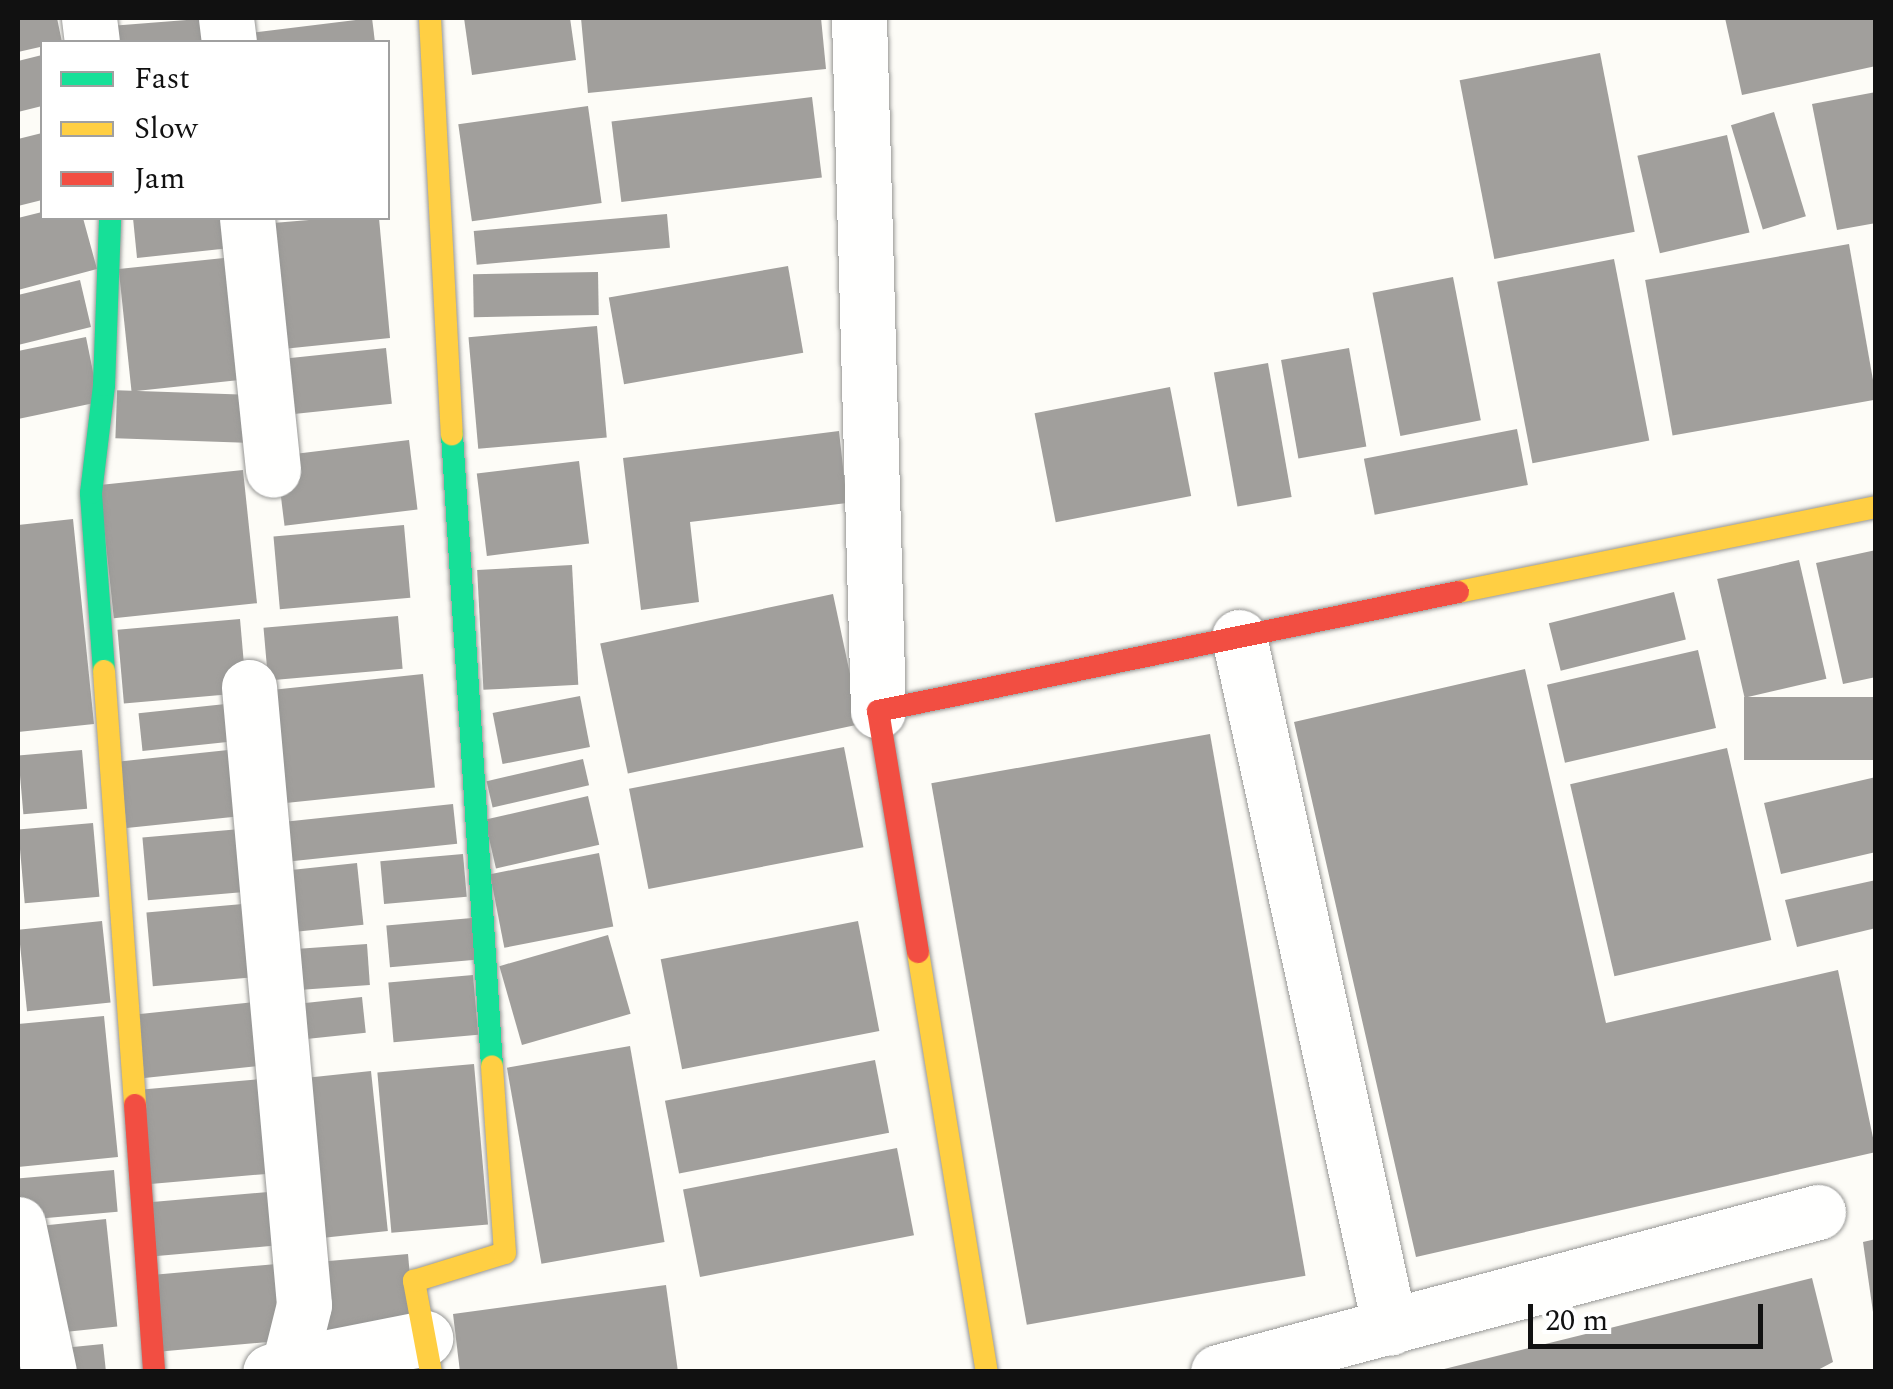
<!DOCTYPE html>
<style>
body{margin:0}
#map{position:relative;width:1893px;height:1389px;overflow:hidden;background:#fdfcf7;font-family:Spectral,serif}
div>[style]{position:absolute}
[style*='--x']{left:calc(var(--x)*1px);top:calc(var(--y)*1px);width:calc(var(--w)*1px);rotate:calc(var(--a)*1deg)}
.building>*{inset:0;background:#a19f9c;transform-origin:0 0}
.roads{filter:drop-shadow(0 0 2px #979795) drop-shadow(0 0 2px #979795)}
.street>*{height:55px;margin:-27.5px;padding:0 27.5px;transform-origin:27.5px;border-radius:27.5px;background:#fffffe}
.fast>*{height:22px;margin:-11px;padding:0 11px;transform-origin:11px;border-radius:11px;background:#16e098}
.slow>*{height:22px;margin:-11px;padding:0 11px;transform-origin:11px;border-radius:11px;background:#ffcf43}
.jam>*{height:22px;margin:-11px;padding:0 11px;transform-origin:11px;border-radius:11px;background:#f24e42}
span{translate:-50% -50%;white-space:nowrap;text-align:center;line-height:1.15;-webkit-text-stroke:10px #fff;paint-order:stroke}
.frame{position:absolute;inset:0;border:20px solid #111;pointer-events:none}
.legend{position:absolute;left:40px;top:40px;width:350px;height:180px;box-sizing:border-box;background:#fff;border:2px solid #a0a0a0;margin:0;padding:12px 18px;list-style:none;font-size:30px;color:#111}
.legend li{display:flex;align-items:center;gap:20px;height:50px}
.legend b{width:50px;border:2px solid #a0a0a0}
.scale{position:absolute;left:1528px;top:1304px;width:235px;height:45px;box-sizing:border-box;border:5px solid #111;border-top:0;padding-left:12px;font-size:30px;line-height:35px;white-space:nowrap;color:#111;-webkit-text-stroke:8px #fff;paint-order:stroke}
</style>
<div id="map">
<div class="building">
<i style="clip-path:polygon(18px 18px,57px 18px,62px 42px,18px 52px)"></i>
<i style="clip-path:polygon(212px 18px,214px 42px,112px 42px,110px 26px)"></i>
<i style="left:372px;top:18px;width:24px;height:127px;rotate:83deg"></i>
<i style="clip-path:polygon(464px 18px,570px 18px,576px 60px,472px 75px)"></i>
<i style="clip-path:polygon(581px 18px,821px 18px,826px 69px,588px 93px)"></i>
<i style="clip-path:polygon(1725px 18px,1874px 18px,1876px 66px,1742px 95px)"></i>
<i style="left:1600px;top:53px;width:182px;height:143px;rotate:79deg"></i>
<i style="clip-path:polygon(42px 55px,42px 106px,18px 112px,18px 61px)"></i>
<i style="clip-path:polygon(1876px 92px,1876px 223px,1837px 230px,1812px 104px)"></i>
<i style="left:812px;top:97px;width:81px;height:202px;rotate:83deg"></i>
<i style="left:588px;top:106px;width:98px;height:131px;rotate:82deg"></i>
<i style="left:1774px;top:112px;width:109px;height:45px;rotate:73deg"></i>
<i style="clip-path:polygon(42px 133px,42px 200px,18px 206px,18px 139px)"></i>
<i style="left:1727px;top:135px;width:100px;height:92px;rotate:77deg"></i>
<i style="clip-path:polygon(42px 212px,42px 218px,83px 218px,97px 269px,18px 290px,18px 218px)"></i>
<i style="left:667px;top:214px;width:34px;height:194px;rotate:85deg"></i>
<i style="clip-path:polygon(133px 218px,237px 218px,240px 247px,137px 258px)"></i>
<i style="clip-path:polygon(333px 218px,379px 218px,390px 338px,273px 350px,261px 224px)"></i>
<i style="left:1849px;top:244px;width:158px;height:207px;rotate:80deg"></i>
<i style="left:243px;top:256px;width:123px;height:125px;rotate:84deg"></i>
<i style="left:1614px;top:259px;width:185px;height:119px;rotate:79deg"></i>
<i style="left:788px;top:266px;width:88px;height:182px;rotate:80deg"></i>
<i style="left:598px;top:272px;width:43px;height:125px;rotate:89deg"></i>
<i style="left:1453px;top:277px;width:146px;height:82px;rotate:79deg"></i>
<i style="clip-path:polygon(80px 280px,91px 327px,18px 345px,18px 295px)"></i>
<i style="left:597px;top:326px;width:112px;height:129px;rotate:85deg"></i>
<i style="clip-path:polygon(86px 337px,99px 402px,18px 419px,18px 351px)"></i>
<i style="left:386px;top:348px;width:56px;height:108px;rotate:84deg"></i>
<i style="left:1349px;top:348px;width:100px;height:69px;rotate:80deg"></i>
<i style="left:1268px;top:363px;width:136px;height:55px;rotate:80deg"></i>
<i style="left:1170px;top:387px;width:111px;height:138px;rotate:79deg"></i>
<i style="left:254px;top:395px;width:48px;height:137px;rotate:92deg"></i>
<i style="left:1517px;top:429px;width:57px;height:156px;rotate:79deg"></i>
<i style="clip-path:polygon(839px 431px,847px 503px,690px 522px,699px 602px,641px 610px,623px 458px)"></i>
<i style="left:409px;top:440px;width:70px;height:134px;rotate:83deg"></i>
<i style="left:579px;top:461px;width:83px;height:103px;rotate:83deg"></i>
<i style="left:243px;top:470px;width:134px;height:144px;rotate:84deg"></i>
<i style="clip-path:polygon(73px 519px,94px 724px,18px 732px,18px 525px)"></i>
<i style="left:404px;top:525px;width:73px;height:131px;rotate:85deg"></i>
<i style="clip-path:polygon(1876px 550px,1876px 677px,1843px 684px,1816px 563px)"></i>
<i style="left:1799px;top:560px;width:122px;height:84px;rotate:77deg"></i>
<i style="left:572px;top:565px;width:120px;height:95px;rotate:87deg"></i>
<i style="left:1674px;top:592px;width:49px;height:129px;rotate:76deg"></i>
<i style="left:833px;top:594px;width:133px;height:238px;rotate:78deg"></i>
<i style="left:398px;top:616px;width:53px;height:135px;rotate:85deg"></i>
<i style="left:240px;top:619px;width:74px;height:123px;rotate:85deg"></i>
<i style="left:1698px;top:650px;width:80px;height:155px;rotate:77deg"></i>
<i style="clip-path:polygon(1525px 669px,1606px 1023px,1838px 970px,1876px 1152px,1416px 1257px,1294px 722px)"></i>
<i style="left:423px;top:674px;width:114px;height:162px;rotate:84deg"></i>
<i style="left:580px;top:696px;width:52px;height:89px;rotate:79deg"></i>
<i style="left:1876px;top:697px;width:63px;height:132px;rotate:90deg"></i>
<i style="left:235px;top:703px;width:38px;height:97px;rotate:84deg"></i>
<i style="left:1210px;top:734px;width:550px;height:283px;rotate:80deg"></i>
<i style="left:844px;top:747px;width:102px;height:219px;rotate:79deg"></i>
<i style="left:247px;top:748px;width:67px;height:128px;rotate:84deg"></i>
<i style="left:1727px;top:748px;width:197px;height:161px;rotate:77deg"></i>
<i style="left:82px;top:750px;width:59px;height:64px;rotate:85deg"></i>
<i style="left:583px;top:759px;width:27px;height:99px;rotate:77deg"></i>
<i style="clip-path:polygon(1876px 777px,1876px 852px,1781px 874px,1764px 803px)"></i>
<i style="left:588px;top:796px;width:50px;height:106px;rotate:77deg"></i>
<i style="left:453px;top:804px;width:40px;height:188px;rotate:84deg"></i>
<i style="left:93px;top:823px;width:74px;height:75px;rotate:85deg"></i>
<i style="left:252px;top:828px;width:63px;height:110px;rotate:85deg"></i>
<i style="left:599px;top:853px;width:75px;height:111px;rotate:79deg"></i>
<i style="left:463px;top:854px;width:43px;height:83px;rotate:85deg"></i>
<i style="left:357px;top:863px;width:62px;height:85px;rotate:84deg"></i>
<i style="clip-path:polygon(1876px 880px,1876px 928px,1797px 947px,1785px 900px)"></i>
<i style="left:254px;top:903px;width:74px;height:108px;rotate:85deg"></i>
<i style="left:472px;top:918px;width:42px;height:86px;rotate:85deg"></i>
<i style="left:102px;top:921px;width:82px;height:84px;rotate:84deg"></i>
<i style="left:858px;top:921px;width:112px;height:201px;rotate:79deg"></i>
<i style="left:608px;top:935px;width:82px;height:113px;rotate:74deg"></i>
<i style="left:367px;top:944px;width:41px;height:86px;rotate:86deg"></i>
<i style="left:473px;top:975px;width:60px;height:85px;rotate:85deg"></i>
<i style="left:362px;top:997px;width:36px;height:81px;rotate:84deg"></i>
<i style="left:255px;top:1002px;width:64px;height:118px;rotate:84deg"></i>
<i style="clip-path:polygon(104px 1016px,118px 1157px,18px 1167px,18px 1024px)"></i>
<i style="left:630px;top:1046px;width:199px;height:125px;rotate:80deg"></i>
<i style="left:875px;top:1060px;width:74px;height:214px;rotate:79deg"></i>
<i style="left:474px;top:1064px;width:161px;height:97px;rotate:85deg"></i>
<i style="left:371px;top:1071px;width:161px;height:81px;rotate:84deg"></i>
<i style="left:261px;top:1079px;width:95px;height:122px;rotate:85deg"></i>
<i style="left:897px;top:1148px;width:89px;height:218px;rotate:79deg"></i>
<i style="left:114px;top:1170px;width:42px;height:97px;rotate:85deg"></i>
<i style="left:268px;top:1192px;width:54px;height:119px;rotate:85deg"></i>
<i style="left:106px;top:1219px;width:108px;height:72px;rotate:84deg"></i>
<i style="clip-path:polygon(1876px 1239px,1876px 1311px,1873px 1312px,1863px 1242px)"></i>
<i style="left:408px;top:1254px;width:73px;height:105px;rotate:85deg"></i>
<i style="left:288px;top:1263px;width:77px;height:137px;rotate:85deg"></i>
<i style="clip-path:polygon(1812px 1278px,1833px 1362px,1814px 1372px,1432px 1372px)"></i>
<i style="clip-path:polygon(666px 1285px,678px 1372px,460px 1372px,453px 1314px)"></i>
<i style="clip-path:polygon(103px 1344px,106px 1372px,56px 1372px,53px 1349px)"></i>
</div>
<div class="roads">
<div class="street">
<i style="--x:89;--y:18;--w:24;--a:83"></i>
<i style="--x:226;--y:18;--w:24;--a:83"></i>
<i style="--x:859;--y:18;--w:693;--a:88.43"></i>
<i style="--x:247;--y:218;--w:253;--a:84.1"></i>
<i style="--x:1239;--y:637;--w:707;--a:77.67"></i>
<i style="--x:249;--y:687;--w:620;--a:84.91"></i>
<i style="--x:304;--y:1305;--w:62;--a:104"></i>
<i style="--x:289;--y:1365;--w:20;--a:160"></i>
<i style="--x:18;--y:1224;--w:151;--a:78.2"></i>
<i style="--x:289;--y:1365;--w:139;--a:-11.2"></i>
<i style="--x:1218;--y:1372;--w:621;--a:-14.93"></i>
</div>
<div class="fast">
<i style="--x:452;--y:434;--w:633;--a:86.38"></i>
<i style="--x:104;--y:671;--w:178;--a:-94.2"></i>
<i style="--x:91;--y:493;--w:109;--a:-83.1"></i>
<i style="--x:104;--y:385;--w:167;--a:-87.9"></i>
</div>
<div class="slow">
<i style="--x:430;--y:18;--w:417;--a:87"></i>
<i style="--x:1458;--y:592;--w:427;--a:-11.5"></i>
<i style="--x:104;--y:671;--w:435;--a:85.9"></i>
<i style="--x:918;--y:952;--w:426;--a:80.7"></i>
<i style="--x:431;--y:1372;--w:93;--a:-100.6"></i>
<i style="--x:414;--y:1281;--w:95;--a:-17.1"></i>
<i style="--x:505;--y:1253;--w:187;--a:-94"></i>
</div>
<div class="jam">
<i style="--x:918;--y:952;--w:244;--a:-99.4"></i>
<i style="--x:878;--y:711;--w:592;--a:-11.59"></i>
<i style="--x:135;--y:1105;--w:268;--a:85.9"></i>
</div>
</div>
<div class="frame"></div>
<ul class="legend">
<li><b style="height:12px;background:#16e098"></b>Fast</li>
<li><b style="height:12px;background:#ffcf43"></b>Slow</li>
<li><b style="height:12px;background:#f24e42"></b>Jam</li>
</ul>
<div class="scale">20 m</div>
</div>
